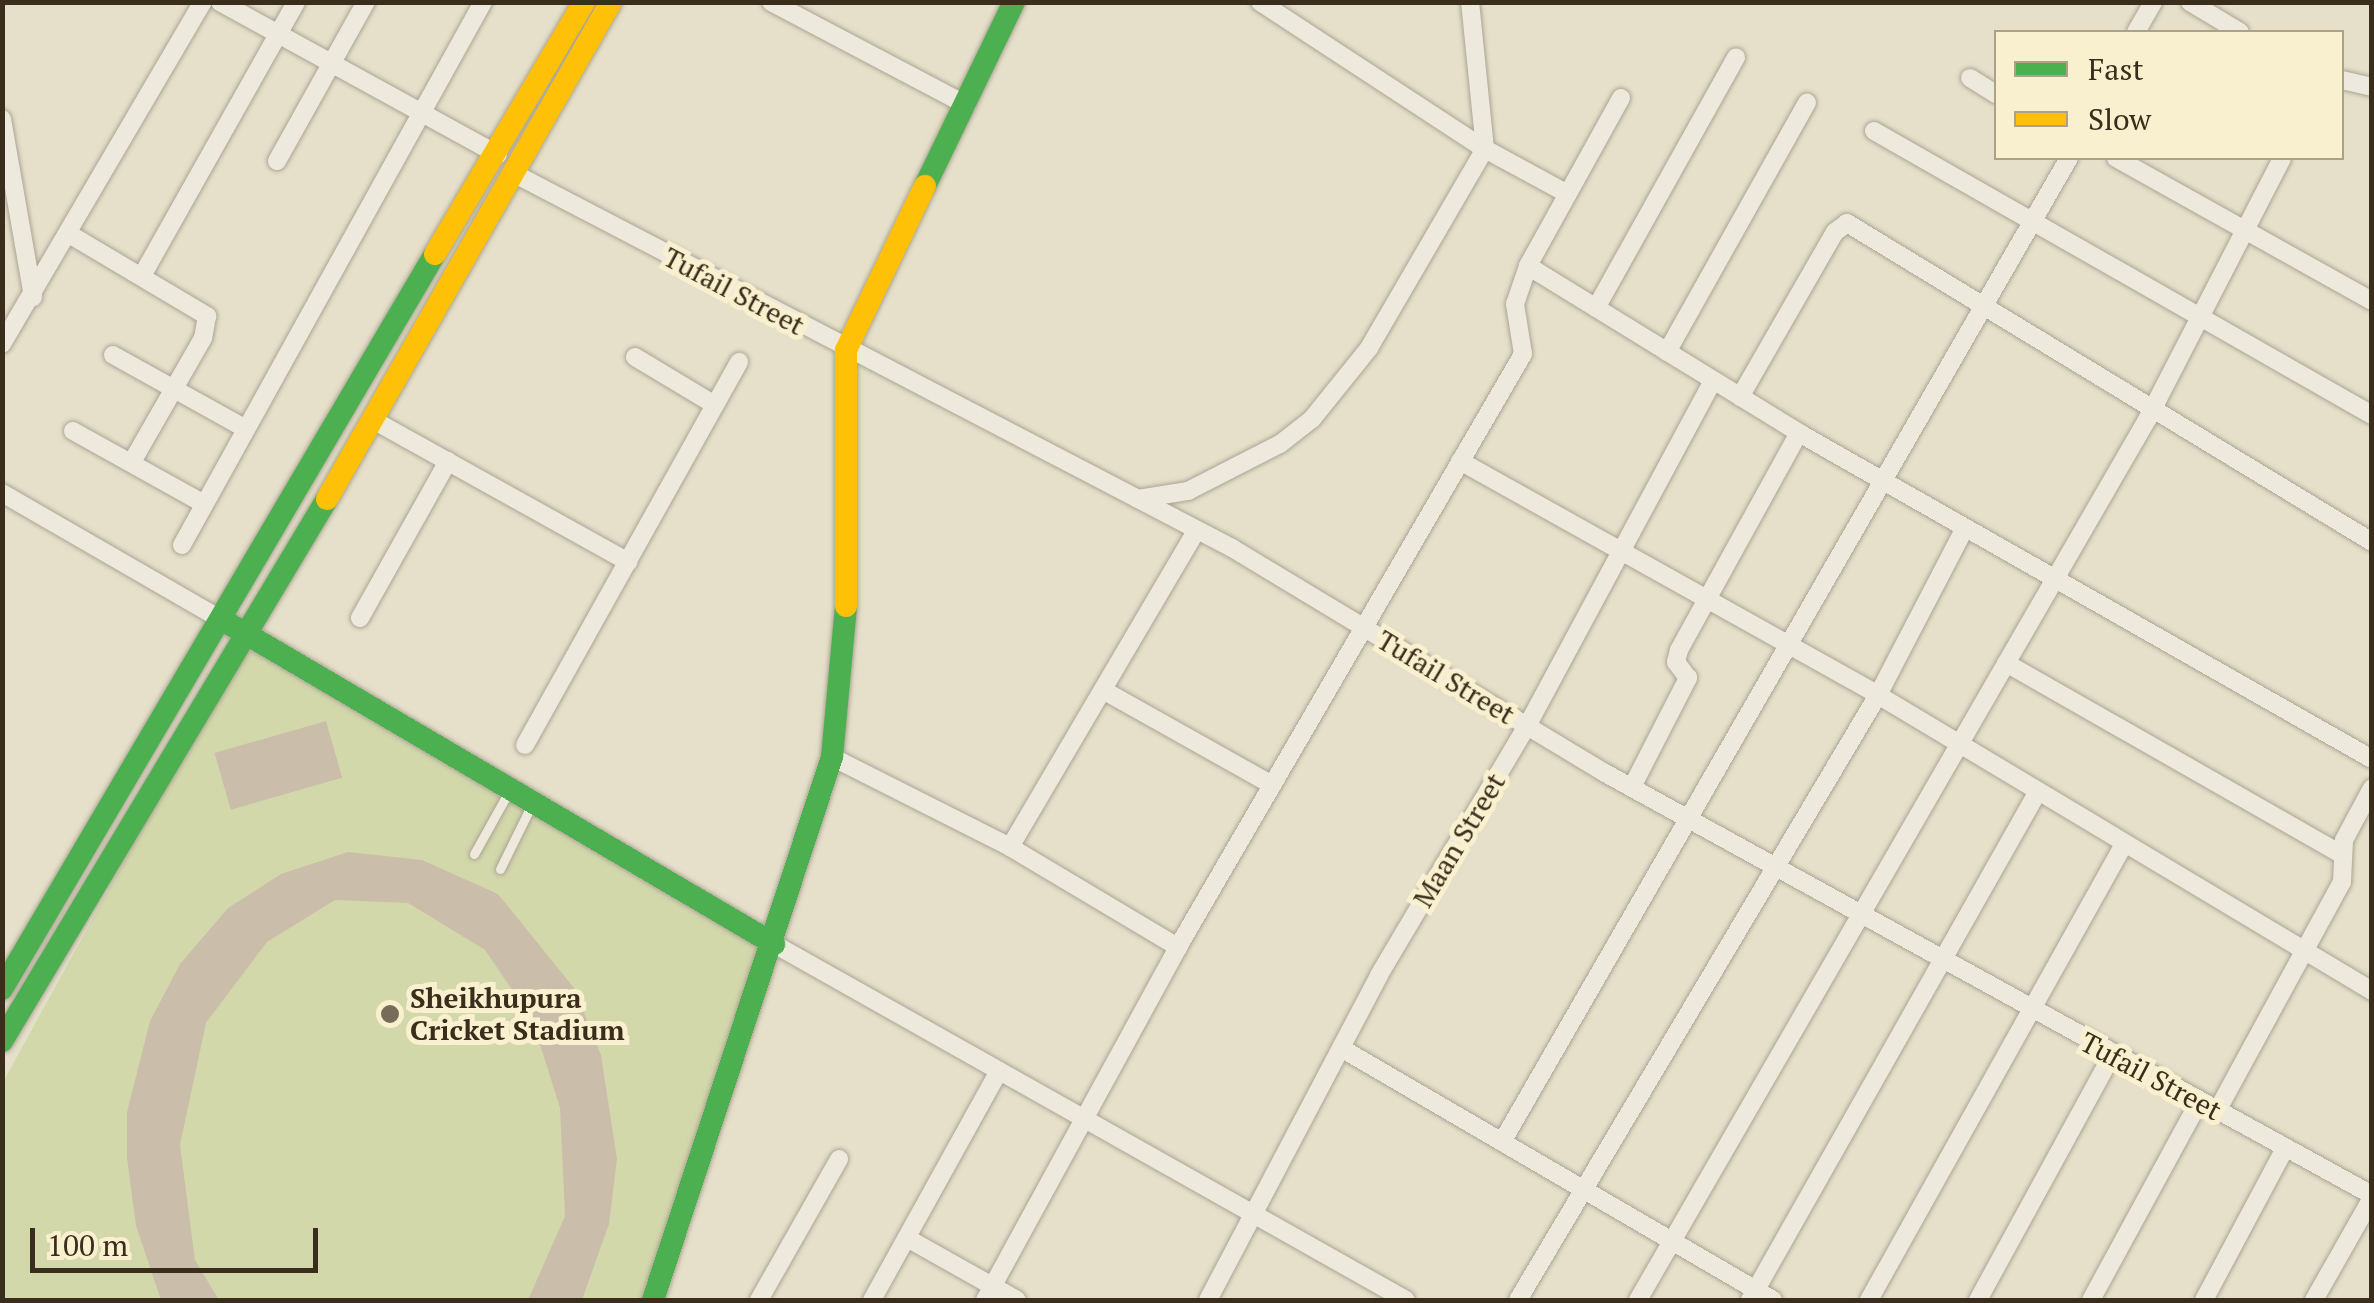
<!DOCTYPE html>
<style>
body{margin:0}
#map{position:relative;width:2374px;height:1303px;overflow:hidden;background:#e6e0ca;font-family:"PT Serif",serif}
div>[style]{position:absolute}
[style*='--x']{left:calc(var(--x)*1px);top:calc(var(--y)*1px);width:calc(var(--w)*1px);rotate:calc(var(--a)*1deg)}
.green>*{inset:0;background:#d3d8ab}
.building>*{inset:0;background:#cabeaa;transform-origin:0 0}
.roads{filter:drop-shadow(0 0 2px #aba494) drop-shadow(0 0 2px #aba494)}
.lane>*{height:9px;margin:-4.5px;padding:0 4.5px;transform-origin:4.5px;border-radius:4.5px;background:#ede9dd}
.street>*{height:18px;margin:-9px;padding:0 9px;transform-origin:9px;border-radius:9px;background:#ede9dd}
.fast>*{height:22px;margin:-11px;padding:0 11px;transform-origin:11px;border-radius:11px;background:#4caf50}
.slow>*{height:22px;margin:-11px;padding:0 11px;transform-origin:11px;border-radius:11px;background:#ffc107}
.dots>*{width:28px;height:28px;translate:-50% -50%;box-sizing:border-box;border:5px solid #f9f0cf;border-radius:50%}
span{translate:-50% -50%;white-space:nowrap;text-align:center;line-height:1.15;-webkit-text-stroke:10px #f9f0cf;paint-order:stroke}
.street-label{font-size:28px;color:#3a2d1b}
.poi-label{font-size:28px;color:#3a2d1b;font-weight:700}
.left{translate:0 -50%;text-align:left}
.frame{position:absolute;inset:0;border:5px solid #3a2d1b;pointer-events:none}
.legend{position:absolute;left:1994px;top:30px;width:350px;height:130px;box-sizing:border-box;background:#f9f0cf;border:2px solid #ada287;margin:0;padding:12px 18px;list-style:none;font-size:30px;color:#3a2d1b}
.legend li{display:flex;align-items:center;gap:20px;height:50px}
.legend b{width:50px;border:2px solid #ada287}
.scale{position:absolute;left:30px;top:1228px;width:288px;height:45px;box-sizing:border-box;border:5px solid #3a2d1b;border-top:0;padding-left:12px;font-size:30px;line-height:35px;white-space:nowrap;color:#3a2d1b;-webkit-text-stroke:8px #f9f0cf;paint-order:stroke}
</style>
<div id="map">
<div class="green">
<i style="clip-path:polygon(263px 647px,764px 946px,645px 1300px,3px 1300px,3px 1082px,237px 656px)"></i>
</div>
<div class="building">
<i style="left:326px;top:721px;width:59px;height:116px;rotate:74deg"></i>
<i style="clip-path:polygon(348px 852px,422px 860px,498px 894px,574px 988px,601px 1055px,617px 1159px,609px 1224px,582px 1300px,528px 1300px,565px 1216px,560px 1108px,532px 1019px,485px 950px,408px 903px,335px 900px,267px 942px,206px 1023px,180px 1145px,195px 1260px,219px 1300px,161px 1300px,136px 1226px,127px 1158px,127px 1112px,150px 1021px,180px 964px,228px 908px,281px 874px)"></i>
</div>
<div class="roads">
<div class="lane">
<i style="--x:474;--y:854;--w:72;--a:-60.9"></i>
<i style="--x:500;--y:869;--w:72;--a:-63.8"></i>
</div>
<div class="street">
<i style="--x:220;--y:2;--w:317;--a:28.8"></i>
<i style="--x:771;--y:2;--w:221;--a:27.8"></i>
<i style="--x:1260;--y:2;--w:269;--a:33.2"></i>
<i style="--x:1485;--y:149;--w:94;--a:28.5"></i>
<i style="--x:2190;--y:2;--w:58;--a:31"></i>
<i style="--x:2136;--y:32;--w:34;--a:-60"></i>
<i style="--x:1970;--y:78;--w:31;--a:32"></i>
<i style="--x:2342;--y:80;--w:31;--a:13"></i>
<i style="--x:1621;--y:98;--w:192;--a:119"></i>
<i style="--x:1528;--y:266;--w:318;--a:31.6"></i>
<i style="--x:1799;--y:433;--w:659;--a:29.64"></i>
<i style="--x:2;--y:119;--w:181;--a:80.1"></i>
<i style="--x:1874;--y:131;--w:573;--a:29.7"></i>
<i style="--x:2116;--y:158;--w:293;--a:29.2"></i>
<i style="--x:277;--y:161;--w:182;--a:-60.8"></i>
<i style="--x:513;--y:173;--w:811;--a:27.54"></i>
<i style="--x:1232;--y:548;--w:436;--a:31.1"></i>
<i style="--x:1605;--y:773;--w:875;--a:28.82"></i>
<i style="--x:69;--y:234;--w:161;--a:30.7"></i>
<i style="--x:207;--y:316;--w:22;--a:100"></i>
<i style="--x:203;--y:338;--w:143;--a:119.8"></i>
<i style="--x:143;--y:274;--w:312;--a:-60.6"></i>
<i style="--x:1596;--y:308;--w:287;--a:-60.8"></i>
<i style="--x:2;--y:344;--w:397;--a:-59.6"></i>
<i style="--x:1667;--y:352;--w:286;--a:-60.7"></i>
<i style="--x:113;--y:355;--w:152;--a:29.1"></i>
<i style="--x:635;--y:357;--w:93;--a:31"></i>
<i style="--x:1740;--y:397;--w:190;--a:-60.1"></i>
<i style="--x:1835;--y:232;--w:15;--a:-37"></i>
<i style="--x:1847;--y:223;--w:614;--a:31.28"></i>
<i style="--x:375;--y:421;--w:290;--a:29.1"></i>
<i style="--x:73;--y:431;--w:150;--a:29.1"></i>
<i style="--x:1460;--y:461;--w:479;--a:29.2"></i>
<i style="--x:1878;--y:695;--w:576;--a:30.93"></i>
<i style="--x:2;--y:493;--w:254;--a:30"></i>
<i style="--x:1138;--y:499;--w:51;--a:-9.1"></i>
<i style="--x:1188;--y:491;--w:103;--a:-27.1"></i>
<i style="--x:1280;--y:444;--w:41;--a:-38"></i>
<i style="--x:1312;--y:419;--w:91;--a:-51.2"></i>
<i style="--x:1369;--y:348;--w:230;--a:-59.8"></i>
<i style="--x:1485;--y:149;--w:148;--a:-95.8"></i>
<i style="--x:182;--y:545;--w:621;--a:-61"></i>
<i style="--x:360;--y:618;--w:180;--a:-60.7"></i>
<i style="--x:2006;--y:663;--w:388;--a:29.7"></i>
<i style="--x:1103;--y:690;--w:194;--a:29.3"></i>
<i style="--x:525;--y:745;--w:439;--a:-60.8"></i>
<i style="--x:832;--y:757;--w:199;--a:26.8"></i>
<i style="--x:1010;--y:847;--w:196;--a:30.8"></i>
<i style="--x:1632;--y:787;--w:123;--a:-62.8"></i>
<i style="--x:1688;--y:678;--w:20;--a:-127"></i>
<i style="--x:1676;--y:662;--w:12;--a:-76"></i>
<i style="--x:1679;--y:650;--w:248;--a:-61.1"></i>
<i style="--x:1010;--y:847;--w:368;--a:-59.5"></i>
<i style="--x:774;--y:944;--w:725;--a:29.39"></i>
<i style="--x:1341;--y:1048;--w:500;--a:30.26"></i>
<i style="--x:2217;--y:1111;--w:261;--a:-61.4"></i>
<i style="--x:2342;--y:882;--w:42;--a:-87.3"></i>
<i style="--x:2344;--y:840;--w:59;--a:-61.7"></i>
<i style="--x:1502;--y:1142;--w:1136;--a:-60.05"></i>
<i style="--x:907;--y:1238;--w:126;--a:29.4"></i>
<i style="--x:759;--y:1300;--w:162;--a:-60.4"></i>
<i style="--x:872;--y:1300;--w:262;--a:-61"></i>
<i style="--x:985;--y:1300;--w:402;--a:-61.3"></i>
<i style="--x:1178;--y:947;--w:686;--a:-59.81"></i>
<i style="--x:1523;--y:354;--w:51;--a:-99.1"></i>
<i style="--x:1515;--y:304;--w:40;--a:-71.1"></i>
<i style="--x:1208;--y:1300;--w:367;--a:-62.2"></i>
<i style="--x:1379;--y:975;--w:290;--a:-59.3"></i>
<i style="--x:1527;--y:726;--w:392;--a:-61.7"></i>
<i style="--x:1518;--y:1300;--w:704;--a:-59.25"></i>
<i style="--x:1878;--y:695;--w:188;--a:-62.5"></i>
<i style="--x:1638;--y:1300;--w:1019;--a:-59.96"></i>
<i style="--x:2148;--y:418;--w:292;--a:-62.7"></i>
<i style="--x:1750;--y:1300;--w:580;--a:-60.48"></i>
<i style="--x:1869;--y:1300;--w:520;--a:-60.77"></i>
<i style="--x:1978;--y:1300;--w:279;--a:-61.3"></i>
<i style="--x:2091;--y:1300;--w:226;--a:-61.4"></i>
<i style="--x:2204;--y:1300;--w:172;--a:-61.9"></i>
<i style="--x:2314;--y:1300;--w:117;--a:-60.4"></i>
</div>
<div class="fast">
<i style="--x:925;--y:186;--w:204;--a:-64.2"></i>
<i style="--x:231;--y:625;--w:630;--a:30.43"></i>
<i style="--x:2;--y:989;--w:853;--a:-59.5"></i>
<i style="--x:2;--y:1041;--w:632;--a:-59.05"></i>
<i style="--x:653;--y:1300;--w:572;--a:-71.76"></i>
<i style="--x:832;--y:757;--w:152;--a:-84.7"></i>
</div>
<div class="slow">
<i style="--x:435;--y:254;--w:293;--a:-59.4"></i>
<i style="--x:327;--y:499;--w:572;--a:-60.26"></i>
<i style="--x:846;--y:606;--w:256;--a:-90"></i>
<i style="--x:846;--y:350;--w:182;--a:-64.3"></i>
</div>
</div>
<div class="dots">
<i style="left:390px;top:1014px;background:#766c58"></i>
</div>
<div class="street-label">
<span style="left:734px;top:291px;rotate:28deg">Tufail Street</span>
<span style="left:1446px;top:677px;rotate:31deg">Tufail Street</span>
<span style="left:1459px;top:840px;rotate:-59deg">Maan Street</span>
<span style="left:2151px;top:1076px;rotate:28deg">Tufail Street</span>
</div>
<div class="poi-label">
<span class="left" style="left:410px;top:1014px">Sheikhupura<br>Cricket Stadium</span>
</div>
<div class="frame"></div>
<ul class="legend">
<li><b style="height:12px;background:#4caf50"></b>Fast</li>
<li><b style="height:12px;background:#ffc107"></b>Slow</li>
</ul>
<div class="scale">100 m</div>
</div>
